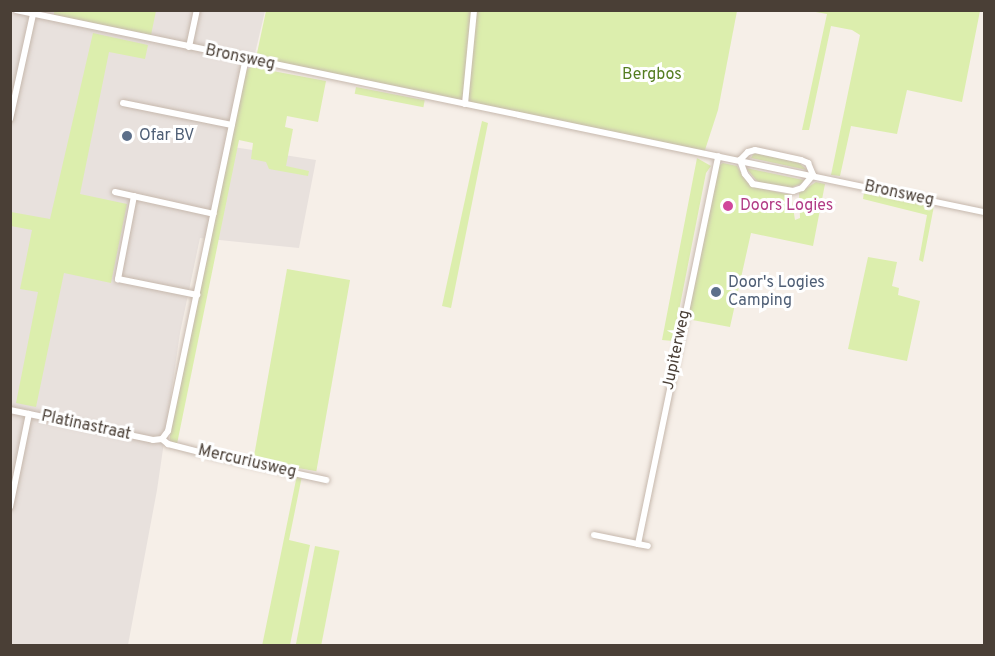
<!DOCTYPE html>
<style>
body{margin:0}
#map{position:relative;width:995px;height:656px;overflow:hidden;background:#f6efe8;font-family:Overpass,sans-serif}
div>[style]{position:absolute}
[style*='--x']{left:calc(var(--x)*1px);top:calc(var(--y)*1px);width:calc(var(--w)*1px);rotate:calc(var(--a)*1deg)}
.industrial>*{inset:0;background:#e8e1dd}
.green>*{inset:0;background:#dceead;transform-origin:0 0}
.roads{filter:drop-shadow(0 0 2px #c6b8ad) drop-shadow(0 0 2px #c6b8ad)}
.minor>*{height:6px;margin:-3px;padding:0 3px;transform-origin:3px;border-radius:3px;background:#fff}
.dots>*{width:16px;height:16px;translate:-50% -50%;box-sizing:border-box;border:3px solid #fff;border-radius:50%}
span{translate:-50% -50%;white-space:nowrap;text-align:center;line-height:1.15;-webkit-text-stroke:6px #fff;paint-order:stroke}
.street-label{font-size:16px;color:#4a3f36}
.park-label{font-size:16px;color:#547d21}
.service-label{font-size:16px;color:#4e5e75}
.left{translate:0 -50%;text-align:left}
.hotel-label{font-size:16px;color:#b23c85}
.frame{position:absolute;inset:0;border:12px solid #4a3f36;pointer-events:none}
</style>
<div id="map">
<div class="industrial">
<i style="clip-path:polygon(10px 11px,265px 11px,233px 147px,316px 160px,299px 248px,200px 238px,180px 333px,157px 490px,128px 645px,11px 645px)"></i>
</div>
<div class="green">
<i style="clip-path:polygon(54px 10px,156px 11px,151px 35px,54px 15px)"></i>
<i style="clip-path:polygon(266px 11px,737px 11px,718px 110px,704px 153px,256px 58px)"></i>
<i style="clip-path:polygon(810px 11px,980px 11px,962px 102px,907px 90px,897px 134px,851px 126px,840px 176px,831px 175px,860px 35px,852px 30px,831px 26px,809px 130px,802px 130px,827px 14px)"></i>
<i style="clip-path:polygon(93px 33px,148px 45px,145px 59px,109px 52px,80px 194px,127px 204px,111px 283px,64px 273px,36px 407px,16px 403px,38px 292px,20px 289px,32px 230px,11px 226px,11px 212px,50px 219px)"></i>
<i style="clip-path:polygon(251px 67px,326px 81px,318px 122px,287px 116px,285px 127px,293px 129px,286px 166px,309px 171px,308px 176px,269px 169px,266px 162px,251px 159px,253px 143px,239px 140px,177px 444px,170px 441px,170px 435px,246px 70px)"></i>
<i style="left:356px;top:87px;width:70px;height:7px;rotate:11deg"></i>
<i style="clip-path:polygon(482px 121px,488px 123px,451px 308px,442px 306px)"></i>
<i style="clip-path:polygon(754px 153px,798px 162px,807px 170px,751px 158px)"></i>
<i style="clip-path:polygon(697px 158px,711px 166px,706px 173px,673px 341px,662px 340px)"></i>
<i style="clip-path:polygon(723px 163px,737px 166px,744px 178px,754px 187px,791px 195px,795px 220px,800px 218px,799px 193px,816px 182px,825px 184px,813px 246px,751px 233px,730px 327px,687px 319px,718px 166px)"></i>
<i style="clip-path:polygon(746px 168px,808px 181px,790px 188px,767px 185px,757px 181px)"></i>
<i style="clip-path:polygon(864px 192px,934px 206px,923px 262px,919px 260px,927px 215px,863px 199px)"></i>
<i style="clip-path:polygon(868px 257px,897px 262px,892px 286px,899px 288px,898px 295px,920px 301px,907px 361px,848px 349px)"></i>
<i style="left:287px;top:269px;width:64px;height:194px;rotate:10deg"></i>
<i style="clip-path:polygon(297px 475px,302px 476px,289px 540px,310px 545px,290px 645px,262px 646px)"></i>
<i style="left:315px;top:546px;width:25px;height:101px;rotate:11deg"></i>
</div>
<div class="roads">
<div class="minor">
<i style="--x:16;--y:10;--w:989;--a:11.79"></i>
<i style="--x:189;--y:47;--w:38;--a:-78"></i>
<i style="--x:123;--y:103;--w:111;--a:11.4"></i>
<i style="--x:465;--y:104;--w:94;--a:-84.5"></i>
<i style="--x:10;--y:119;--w:107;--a:-77.6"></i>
<i style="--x:755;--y:150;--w:47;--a:12.3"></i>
<i style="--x:801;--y:160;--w:8;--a:23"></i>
<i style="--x:808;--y:163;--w:13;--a:67"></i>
<i style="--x:813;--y:175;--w:17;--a:130"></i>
<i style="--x:802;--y:188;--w:9;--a:162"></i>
<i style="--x:793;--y:191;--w:41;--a:-170.1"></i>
<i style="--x:753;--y:184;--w:13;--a:-129"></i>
<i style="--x:745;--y:174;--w:15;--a:-110"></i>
<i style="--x:740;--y:160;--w:11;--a:-45"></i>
<i style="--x:748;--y:152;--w:7;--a:-16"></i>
<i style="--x:115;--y:192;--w:101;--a:12.5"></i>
<i style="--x:134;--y:196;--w:85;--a:100.9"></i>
<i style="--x:118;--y:279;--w:81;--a:11.4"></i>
<i style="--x:10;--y:410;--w:146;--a:11.8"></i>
<i style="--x:153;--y:440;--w:9;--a:-6"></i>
<i style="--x:162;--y:439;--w:10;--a:-53"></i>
<i style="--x:168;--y:431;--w:380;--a:-78.2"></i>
<i style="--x:162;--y:439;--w:8;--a:40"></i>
<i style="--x:168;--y:444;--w:49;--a:14.3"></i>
<i style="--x:215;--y:456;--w:114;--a:12.2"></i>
<i style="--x:10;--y:507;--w:95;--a:-78.5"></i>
<i style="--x:594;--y:535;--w:45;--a:11.6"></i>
<i style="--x:638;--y:544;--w:396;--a:-78.3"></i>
<i style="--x:638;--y:544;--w:10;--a:11"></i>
</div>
</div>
<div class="dots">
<i style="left:127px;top:136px;background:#5c6f8a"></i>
<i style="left:728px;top:206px;background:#d1479c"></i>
<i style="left:716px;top:292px;background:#5c6f8a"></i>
</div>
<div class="street-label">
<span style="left:240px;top:58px;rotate:12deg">Bronsweg</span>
<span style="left:899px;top:194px;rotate:12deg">Bronsweg</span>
<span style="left:677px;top:350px;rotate:-78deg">Jupiterweg</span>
<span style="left:86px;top:426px;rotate:12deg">Platinastraat</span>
<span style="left:247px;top:462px;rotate:13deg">Mercuriusweg</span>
</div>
<div class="park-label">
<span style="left:652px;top:75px">Bergbos</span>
</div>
<div class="service-label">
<span class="left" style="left:139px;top:136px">Ofar BV</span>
<span class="left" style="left:728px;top:292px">Door's Logies<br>Camping</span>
</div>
<div class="hotel-label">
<span class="left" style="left:740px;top:206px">Doors Logies</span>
</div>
<div class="frame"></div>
</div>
